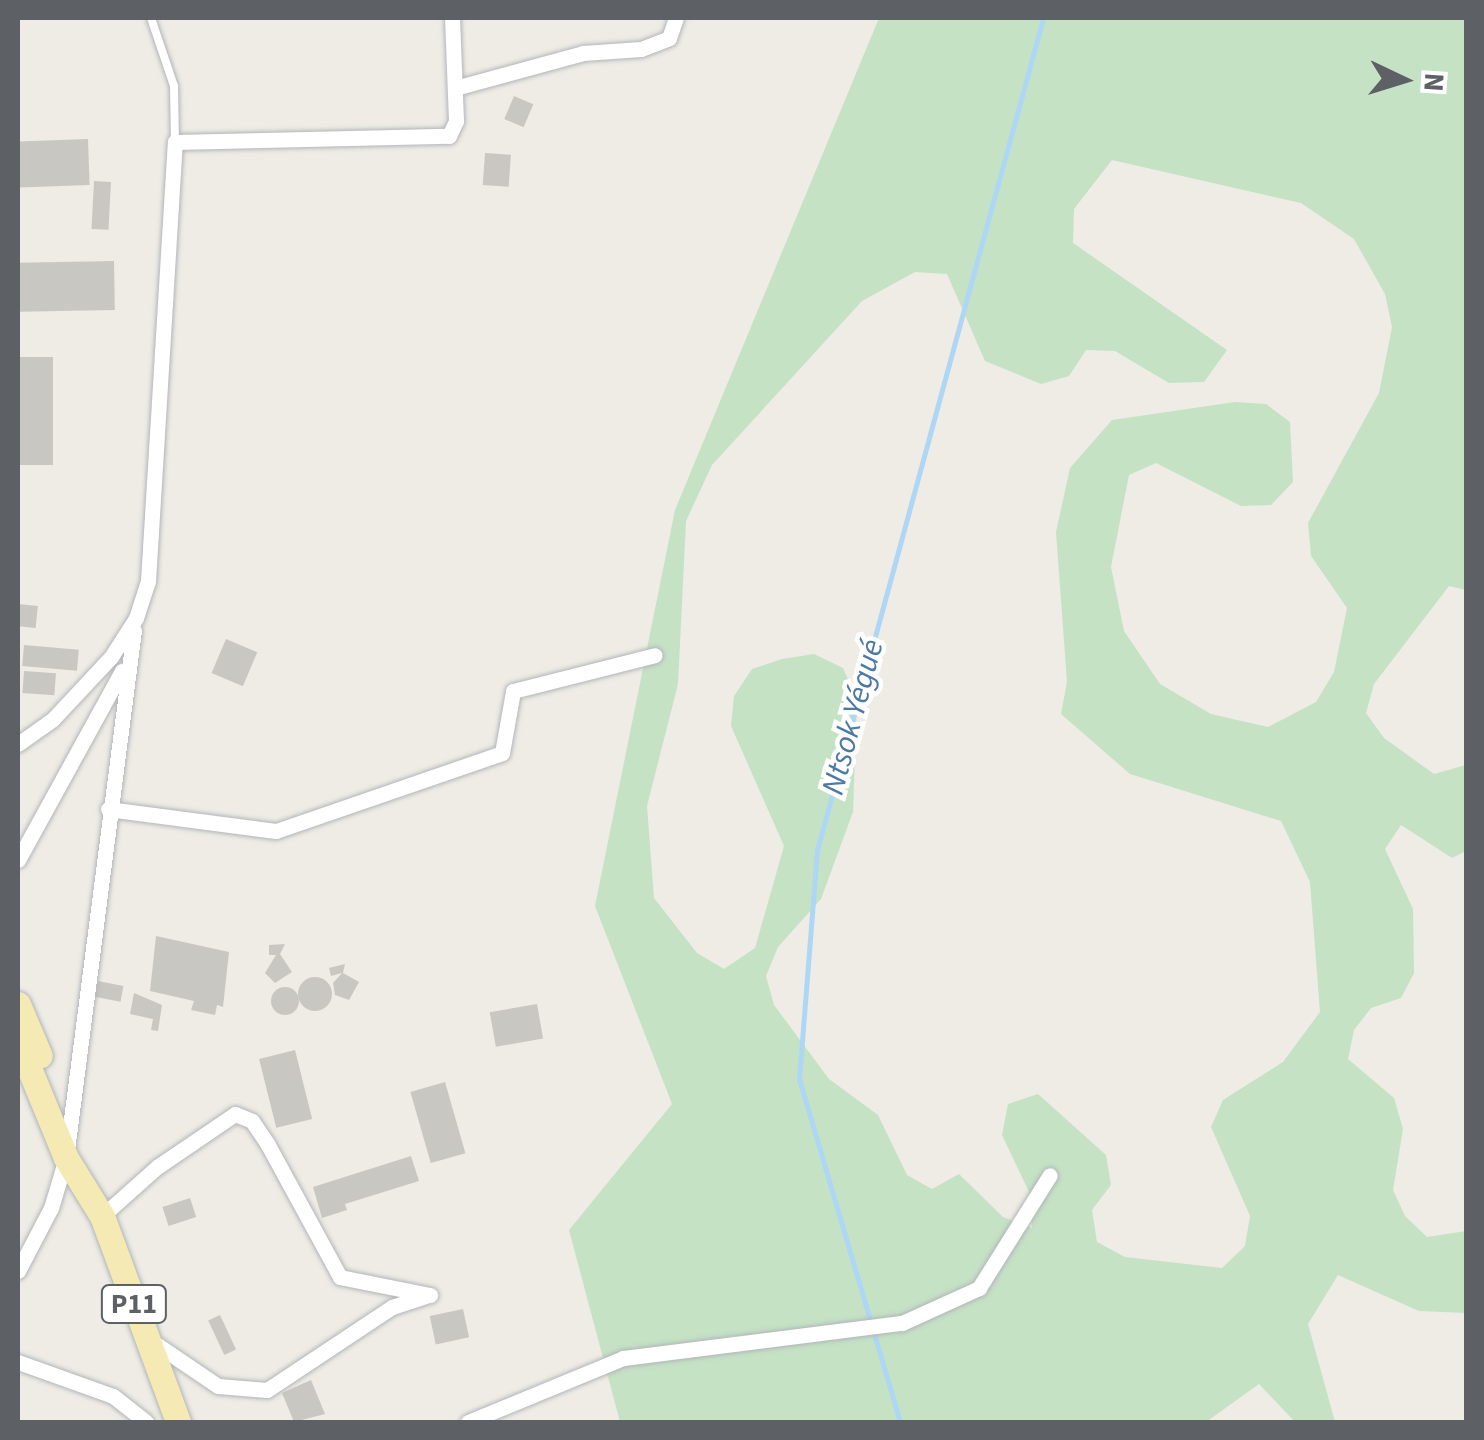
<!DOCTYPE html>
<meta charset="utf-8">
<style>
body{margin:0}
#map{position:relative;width:1484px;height:1440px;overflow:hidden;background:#eeece5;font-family:"Source Sans 3",sans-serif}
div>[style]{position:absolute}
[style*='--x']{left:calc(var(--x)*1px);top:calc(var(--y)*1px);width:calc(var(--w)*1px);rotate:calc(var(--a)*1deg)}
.green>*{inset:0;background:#c5e2c5}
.stream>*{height:5px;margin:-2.5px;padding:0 2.5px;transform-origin:2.5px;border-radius:2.5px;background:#aed7f5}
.building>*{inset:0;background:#c9c7c2;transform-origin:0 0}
.round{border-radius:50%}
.roads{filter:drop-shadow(0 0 2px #b2b5b9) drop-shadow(0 0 2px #b2b5b9)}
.lane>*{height:8px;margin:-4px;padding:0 4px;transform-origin:4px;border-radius:4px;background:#fff}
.street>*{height:15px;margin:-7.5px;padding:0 7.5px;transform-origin:7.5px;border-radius:7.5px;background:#fff}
.primary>*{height:25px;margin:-12.5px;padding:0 12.5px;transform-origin:12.5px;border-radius:12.5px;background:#f5eab3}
span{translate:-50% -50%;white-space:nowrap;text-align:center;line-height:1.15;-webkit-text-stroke:9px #fff;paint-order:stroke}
.shield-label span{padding:2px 8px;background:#fff;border:2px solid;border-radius:8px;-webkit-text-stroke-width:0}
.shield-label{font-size:28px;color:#5d6064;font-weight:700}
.water-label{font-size:32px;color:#4d79a5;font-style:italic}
.frame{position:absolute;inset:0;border:20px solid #5d6064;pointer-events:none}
.north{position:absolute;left:1354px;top:30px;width:100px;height:100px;-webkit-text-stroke:8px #fff;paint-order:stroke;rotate:94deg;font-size:28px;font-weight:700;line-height:40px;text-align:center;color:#5d6064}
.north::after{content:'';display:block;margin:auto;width:35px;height:45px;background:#5d6064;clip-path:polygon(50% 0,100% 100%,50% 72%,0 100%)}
</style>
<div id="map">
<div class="green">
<i style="clip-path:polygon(evenodd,879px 18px,1466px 18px,1466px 590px,1449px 586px,1374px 684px,1366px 713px,1384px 738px,1434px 774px,1466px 765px,1466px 851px,1452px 858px,1401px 825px,1385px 849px,1413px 909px,1414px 973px,1401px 998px,1371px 1008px,1354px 1030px,1348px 1059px,1394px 1098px,1403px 1129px,1393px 1190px,1405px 1216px,1427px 1237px,1466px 1231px,1466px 1313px,1419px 1311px,1338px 1275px,1308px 1324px,1335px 1422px,1295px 1422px,1259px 1384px,1206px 1422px,620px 1422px,569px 1230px,672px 1104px,595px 906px,675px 510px,879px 18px,1112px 160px,1301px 203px,1354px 239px,1385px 294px,1392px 327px,1379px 393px,1308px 523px,1311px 556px,1347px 608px,1334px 672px,1316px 702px,1268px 727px,1211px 714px,1160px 684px,1124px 631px,1111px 567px,1129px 475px,1156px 463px,1241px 506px,1271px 505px,1293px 482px,1290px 422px,1266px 404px,1235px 402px,1112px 420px,1070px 468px,1056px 532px,1067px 682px,1061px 714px,1130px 774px,1281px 821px,1310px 882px,1320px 1012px,1283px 1062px,1223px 1100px,1211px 1127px,1250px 1216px,1245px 1246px,1222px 1268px,1125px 1257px,1097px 1242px,1092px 1210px,1111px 1185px,1106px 1155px,1038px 1094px,1008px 1104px,1002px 1135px,1030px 1194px,1032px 1228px,1003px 1217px,959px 1174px,932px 1189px,907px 1175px,878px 1115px,829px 1079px,774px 1005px,766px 976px,778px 947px,821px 899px,853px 812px,857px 700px,843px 668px,814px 654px,782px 659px,752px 669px,734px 696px,731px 726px,784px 846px,755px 948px,724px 969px,697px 953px,654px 898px,647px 806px,678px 684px,686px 521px,712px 465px,862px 301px,915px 272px,947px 274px,985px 361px,1041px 384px,1069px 376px,1086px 350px,1115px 351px,1169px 383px,1204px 382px,1227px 350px,1073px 243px,1074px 209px,1112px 160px)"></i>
</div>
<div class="stream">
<i style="--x:900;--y:1422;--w:358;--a:-106.4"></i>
<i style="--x:799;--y:1079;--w:230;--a:-85.5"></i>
<i style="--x:817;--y:850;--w:862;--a:-74.8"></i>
</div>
<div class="building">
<i style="left:514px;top:96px;width:21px;height:25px;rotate:23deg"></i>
<i style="left:88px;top:139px;width:46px;height:70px;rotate:88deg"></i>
<i style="left:485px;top:153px;width:26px;height:32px;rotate:4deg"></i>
<i style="left:94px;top:181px;width:17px;height:48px;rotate:3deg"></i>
<i style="left:114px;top:261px;width:49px;height:96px;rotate:89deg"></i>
<i style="left:18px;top:357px;width:35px;height:108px"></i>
<i style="left:18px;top:604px;width:20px;height:22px;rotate:6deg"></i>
<i style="left:226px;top:639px;width:34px;height:37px;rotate:23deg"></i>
<i style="left:24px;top:645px;width:55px;height:21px;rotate:5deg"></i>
<i style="left:24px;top:671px;width:32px;height:22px;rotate:4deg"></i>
<i style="clip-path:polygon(156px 936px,229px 952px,223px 1007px,217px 1005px,215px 1015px,191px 1010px,194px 1001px,150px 991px)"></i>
<i style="clip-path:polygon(285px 944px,280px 954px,292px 972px,275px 983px,265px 973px,276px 955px,269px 955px,269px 945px)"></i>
<i style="clip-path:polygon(345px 964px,343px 973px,359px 982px,349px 1000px,335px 995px,333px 983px,342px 973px,331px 976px,329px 968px)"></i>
<i class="round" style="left:298px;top:977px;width:34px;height:34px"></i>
<i style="left:98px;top:981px;width:26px;height:16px;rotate:11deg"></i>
<i class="round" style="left:271px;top:987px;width:28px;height:28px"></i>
<i style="clip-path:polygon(134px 993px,162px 1005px,158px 1031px,151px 1030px,153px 1019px,130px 1014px)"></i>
<i style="left:537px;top:1004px;width:35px;height:48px;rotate:80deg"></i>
<i style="left:295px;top:1050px;width:71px;height:37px;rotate:76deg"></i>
<i style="left:445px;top:1082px;width:74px;height:36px;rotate:74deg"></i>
<i style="clip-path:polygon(411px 1156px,419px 1181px,345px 1204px,347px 1210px,322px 1218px,313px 1187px)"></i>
<i style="left:190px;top:1198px;width:20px;height:29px;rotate:72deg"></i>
<i style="left:463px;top:1309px;width:29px;height:34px;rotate:78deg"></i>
<i style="left:220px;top:1315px;width:38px;height:13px;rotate:65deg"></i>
<i style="clip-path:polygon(311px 1380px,325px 1414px,294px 1422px,282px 1393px)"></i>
</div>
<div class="roads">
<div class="lane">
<i style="--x:151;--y:18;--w:72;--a:71.3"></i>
<i style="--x:174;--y:86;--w:56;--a:89"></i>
</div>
<div class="street">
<i style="--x:455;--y:88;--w:133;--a:-15.3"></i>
<i style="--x:583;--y:53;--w:58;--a:-3.9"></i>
<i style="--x:641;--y:49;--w:30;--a:-21"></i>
<i style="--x:669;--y:38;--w:21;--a:-71"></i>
<i style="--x:18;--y:744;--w:43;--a:-35.5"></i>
<i style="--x:53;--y:719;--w:85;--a:-46.9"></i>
<i style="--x:111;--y:657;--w:46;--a:-57.3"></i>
<i style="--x:136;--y:618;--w:39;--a:-72"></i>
<i style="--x:148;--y:581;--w:440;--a:-86.5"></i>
<i style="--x:175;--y:142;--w:274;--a:-1.3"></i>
<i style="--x:449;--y:136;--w:17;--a:-65"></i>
<i style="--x:456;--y:121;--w:103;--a:-92.2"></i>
<i style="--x:108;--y:809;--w:169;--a:7.5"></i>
<i style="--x:276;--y:831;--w:239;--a:-19"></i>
<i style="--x:502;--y:753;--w:63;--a:-79.9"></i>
<i style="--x:513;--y:691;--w:146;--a:-14.2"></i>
<i style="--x:18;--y:860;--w:216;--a:-61.2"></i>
<i style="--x:102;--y:1216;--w:74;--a:-41.7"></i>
<i style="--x:157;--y:1167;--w:94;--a:-34.2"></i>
<i style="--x:235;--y:1114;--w:18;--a:22"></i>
<i style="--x:252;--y:1121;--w:29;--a:56"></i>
<i style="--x:268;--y:1145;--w:150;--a:61.4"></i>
<i style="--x:340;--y:1277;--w:92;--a:11.3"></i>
<i style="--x:18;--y:1271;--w:71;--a:-62.4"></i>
<i style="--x:51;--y:1208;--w:52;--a:-73.3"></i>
<i style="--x:66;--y:1158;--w:532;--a:-82.66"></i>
<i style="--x:150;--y:1340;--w:82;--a:34.1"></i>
<i style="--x:218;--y:1386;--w:49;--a:4.7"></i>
<i style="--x:267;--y:1390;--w:150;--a:-33.6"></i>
<i style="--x:392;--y:1307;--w:36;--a:-18"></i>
<i style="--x:18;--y:1362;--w:101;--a:19.7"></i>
<i style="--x:113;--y:1396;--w:42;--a:38.2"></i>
<i style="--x:468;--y:1422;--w:168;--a:-22.4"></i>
<i style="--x:623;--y:1358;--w:281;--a:-7.2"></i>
<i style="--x:902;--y:1323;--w:85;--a:-24.4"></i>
<i style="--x:979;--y:1288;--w:133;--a:-57.9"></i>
</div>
<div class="primary">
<i style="--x:18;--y:1004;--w:56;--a:67.1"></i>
<i style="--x:18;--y:1041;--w:126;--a:67.7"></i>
<i style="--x:66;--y:1158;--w:68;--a:58.2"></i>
<i style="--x:102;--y:1216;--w:220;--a:69.7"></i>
</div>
</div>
<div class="shield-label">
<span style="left:134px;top:1304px">P11</span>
</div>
<div class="water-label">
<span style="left:853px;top:717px;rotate:-75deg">Ntsok Yégué</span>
</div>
<div class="frame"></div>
<div class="north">N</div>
</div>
